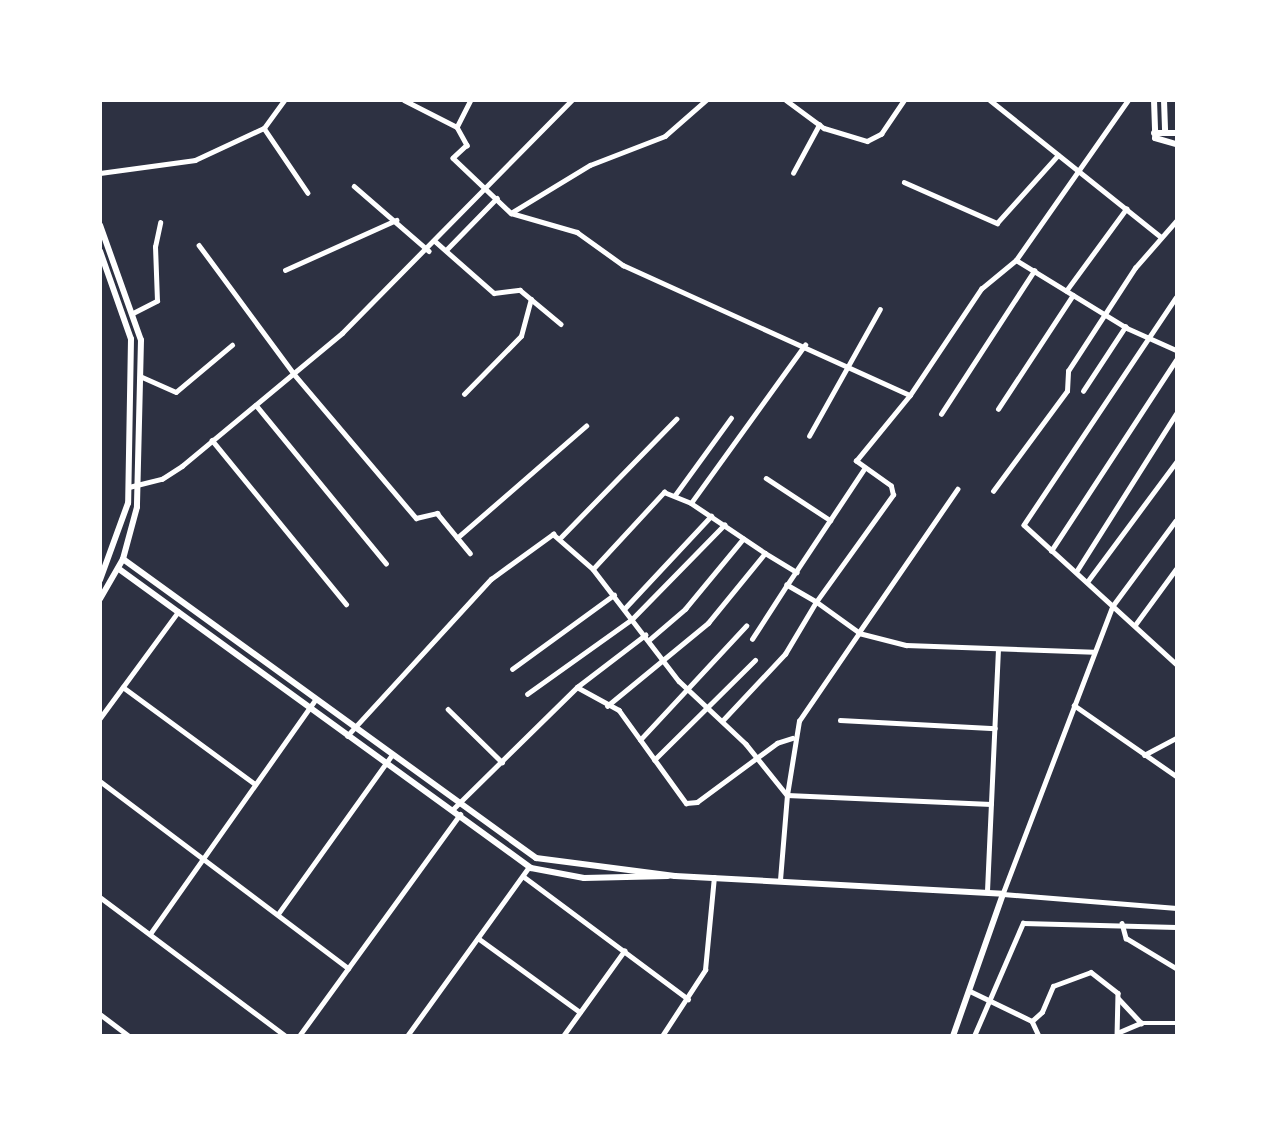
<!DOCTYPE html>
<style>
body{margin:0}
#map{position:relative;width:1277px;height:1136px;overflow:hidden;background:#2d3142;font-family:"Exo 2",sans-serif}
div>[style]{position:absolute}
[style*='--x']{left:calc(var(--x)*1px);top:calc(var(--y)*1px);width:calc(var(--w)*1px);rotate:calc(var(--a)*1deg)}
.minor>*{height:4.5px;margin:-2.25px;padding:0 2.25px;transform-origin:2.25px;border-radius:2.25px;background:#fff}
.tertiary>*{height:6px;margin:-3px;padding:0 3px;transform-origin:3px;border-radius:3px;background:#fff}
span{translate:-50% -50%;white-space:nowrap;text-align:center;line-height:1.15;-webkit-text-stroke:4.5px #fff;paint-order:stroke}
.frame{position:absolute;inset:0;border:102px solid #fff;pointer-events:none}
</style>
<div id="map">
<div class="minor">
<i style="--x:404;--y:100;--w:59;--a:27"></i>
<i style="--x:471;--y:100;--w:30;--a:117"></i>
<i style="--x:457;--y:127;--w:21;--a:61"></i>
<i style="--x:467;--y:145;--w:19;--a:137"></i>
<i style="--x:453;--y:158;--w:80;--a:43.5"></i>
<i style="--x:511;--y:213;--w:69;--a:16.1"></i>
<i style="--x:577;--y:232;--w:57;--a:35.7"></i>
<i style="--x:623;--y:265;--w:315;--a:24.4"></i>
<i style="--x:910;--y:395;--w:128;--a:-56.2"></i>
<i style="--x:981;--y:289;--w:45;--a:-39.6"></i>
<i style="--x:1016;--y:260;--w:195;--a:-55"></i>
<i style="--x:786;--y:100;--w:47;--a:36.4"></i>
<i style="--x:824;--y:128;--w:45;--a:16.8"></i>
<i style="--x:867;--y:141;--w:16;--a:-27"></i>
<i style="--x:881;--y:134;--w:41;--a:-55.9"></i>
<i style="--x:990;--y:100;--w:218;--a:38.7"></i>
<i style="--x:264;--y:128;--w:78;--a:55.9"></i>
<i style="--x:100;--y:173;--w:96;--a:-7.8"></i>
<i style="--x:195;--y:160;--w:76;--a:-24.9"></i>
<i style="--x:264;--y:128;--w:34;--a:-54"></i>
<i style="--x:793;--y:173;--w:55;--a:-61.6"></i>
<i style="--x:904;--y:182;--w:102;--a:23.8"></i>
<i style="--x:997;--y:223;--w:91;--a:-48.1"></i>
<i style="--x:354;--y:186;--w:99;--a:40.9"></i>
<i style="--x:511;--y:213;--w:92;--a:-31.3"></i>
<i style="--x:590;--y:165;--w:80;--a:-21.1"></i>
<i style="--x:665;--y:136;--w:55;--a:-41.3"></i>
<i style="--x:436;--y:242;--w:77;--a:41.3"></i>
<i style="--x:494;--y:293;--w:26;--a:-7"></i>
<i style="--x:520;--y:290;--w:53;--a:39.7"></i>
<i style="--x:199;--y:245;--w:160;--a:53.6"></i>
<i style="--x:294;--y:374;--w:189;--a:49.7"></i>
<i style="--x:416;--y:518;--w:22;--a:-13"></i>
<i style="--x:437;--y:513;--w:52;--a:50.5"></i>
<i style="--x:447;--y:249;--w:71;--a:-45.6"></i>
<i style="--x:1016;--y:260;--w:130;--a:31.5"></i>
<i style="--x:1127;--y:328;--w:54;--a:24.2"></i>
<i style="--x:285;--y:270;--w:122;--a:-24.2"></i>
<i style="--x:1066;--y:291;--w:102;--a:-53.8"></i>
<i style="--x:1176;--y:298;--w:273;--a:123.8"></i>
<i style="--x:1024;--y:525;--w:206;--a:42.4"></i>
<i style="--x:133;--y:313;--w:27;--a:-27"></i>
<i style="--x:157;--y:301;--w:54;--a:-92.1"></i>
<i style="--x:155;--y:247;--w:25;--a:-78"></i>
<i style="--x:140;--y:376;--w:39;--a:24"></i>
<i style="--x:176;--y:392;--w:73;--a:-40"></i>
<i style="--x:1083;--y:391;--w:77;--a:-56.7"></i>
<i style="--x:464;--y:394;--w:81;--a:-45.5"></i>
<i style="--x:521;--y:336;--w:38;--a:-75"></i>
<i style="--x:256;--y:405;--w:205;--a:50.6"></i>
<i style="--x:998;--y:409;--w:136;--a:-56.7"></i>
<i style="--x:941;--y:414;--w:171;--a:-57"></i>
<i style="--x:809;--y:436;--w:145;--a:-60.8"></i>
<i style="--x:212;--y:440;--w:212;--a:50.7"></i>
<i style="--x:766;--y:478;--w:77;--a:33.3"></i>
<i style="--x:129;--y:487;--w:34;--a:-14"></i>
<i style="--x:162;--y:479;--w:24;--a:-33"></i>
<i style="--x:182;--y:466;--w:208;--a:-39.7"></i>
<i style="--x:342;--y:333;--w:327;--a:-45.4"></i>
<i style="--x:958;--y:489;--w:175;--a:124.5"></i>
<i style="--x:859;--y:633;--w:49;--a:14.3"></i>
<i style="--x:906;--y:645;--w:187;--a:2.1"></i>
<i style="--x:993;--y:491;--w:124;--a:-53.5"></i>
<i style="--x:1067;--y:391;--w:20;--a:-87"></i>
<i style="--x:1068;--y:371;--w:123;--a:-57"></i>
<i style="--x:1135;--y:268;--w:62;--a:-48.9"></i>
<i style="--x:675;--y:495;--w:95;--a:-54"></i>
<i style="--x:691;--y:503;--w:195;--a:-54.2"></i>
<i style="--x:1176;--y:521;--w:106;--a:126.5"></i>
<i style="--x:1113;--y:606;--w:308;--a:110.9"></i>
<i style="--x:1003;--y:894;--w:174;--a:4.6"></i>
<i style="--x:561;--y:537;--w:165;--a:-45.7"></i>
<i style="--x:457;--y:538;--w:171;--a:-41"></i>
<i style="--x:1051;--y:551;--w:228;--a:-56.8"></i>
<i style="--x:593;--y:569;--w:105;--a:-47.3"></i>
<i style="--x:664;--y:492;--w:29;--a:22"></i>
<i style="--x:691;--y:503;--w:89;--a:34"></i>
<i style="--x:1076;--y:572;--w:187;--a:-57.7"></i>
<i style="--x:1087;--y:582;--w:149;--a:-53.4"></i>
<i style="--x:625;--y:608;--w:126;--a:-46.9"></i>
<i style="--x:1135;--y:625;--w:69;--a:-53.8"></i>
<i style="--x:752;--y:639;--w:64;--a:-57.1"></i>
<i style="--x:649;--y:640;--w:48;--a:-40.7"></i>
<i style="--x:685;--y:609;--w:91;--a:-50.4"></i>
<i style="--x:512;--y:669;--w:126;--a:-36"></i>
<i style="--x:123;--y:687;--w:164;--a:36.3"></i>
<i style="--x:577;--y:687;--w:48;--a:28.7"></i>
<i style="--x:619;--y:710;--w:115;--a:54.2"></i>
<i style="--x:686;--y:803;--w:11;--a:-5"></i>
<i style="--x:697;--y:802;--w:99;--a:-36.4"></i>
<i style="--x:777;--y:743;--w:16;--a:-18"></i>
<i style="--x:527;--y:694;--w:129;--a:-35.5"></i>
<i style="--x:632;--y:619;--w:132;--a:-45.6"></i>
<i style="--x:1074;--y:705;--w:124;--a:34.8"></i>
<i style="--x:607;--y:706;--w:131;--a:-39.4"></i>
<i style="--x:708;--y:623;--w:90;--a:-50.8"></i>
<i style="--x:765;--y:553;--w:37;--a:31"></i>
<i style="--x:448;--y:709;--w:76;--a:44.5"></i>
<i style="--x:100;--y:718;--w:132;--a:-53.7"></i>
<i style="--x:840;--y:720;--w:155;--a:3"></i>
<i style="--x:722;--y:721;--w:92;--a:-46.8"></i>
<i style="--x:785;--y:654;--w:61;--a:-59.2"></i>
<i style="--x:816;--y:602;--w:34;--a:-150"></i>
<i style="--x:787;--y:585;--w:139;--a:-56.4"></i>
<i style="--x:347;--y:736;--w:213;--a:-47.5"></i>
<i style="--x:491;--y:579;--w:77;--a:-36"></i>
<i style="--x:553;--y:534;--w:53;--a:41.2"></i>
<i style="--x:593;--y:569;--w:141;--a:52.5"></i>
<i style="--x:679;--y:681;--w:92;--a:43.2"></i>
<i style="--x:746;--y:744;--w:65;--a:51.2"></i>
<i style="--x:640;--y:740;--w:156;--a:-47.1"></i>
<i style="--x:1144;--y:755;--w:36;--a:-28"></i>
<i style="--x:654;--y:760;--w:142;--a:-44.7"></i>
<i style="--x:100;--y:781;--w:311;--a:37"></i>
<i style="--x:787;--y:795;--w:75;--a:-80.8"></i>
<i style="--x:799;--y:721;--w:107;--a:-55.7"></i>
<i style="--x:859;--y:633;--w:53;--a:-144.2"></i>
<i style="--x:816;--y:602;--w:132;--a:-54.3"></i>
<i style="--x:893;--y:495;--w:9;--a:-103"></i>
<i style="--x:891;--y:486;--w:43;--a:-144.5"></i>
<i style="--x:856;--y:461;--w:85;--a:-50.7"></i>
<i style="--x:453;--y:809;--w:174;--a:-44.5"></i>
<i style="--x:577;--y:687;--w:86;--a:-37.4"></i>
<i style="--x:523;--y:876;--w:206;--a:36.7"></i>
<i style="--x:780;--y:880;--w:85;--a:-85.3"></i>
<i style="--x:787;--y:795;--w:204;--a:2.5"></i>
<i style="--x:987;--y:891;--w:240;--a:-87.4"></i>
<i style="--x:100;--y:897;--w:232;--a:36.8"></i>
<i style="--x:278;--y:914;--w:196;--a:-54.4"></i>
<i style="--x:1122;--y:923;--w:16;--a:75"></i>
<i style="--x:1126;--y:938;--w:58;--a:31"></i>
<i style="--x:150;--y:934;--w:286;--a:-54.8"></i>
<i style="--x:478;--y:938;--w:126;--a:36"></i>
<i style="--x:970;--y:991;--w:69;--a:25.8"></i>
<i style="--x:1032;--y:1021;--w:17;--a:65"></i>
<i style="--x:1119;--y:999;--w:33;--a:47"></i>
<i style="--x:100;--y:1014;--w:36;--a:37"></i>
<i style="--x:1032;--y:1021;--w:13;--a:-42"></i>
<i style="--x:1042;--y:1012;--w:28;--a:-67"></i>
<i style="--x:1053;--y:986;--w:40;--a:-20.2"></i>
<i style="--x:1091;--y:972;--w:34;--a:38"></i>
<i style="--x:1118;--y:993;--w:43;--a:91.3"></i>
<i style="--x:1117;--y:1033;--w:26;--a:-23"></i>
<i style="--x:1141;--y:1023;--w:35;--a:0"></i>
<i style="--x:299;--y:1036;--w:274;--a:-54"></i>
<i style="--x:407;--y:1036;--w:208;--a:-54.2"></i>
<i style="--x:563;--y:1036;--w:105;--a:-54.3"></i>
<i style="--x:662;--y:1036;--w:79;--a:-56.9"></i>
<i style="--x:705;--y:970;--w:93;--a:-84.5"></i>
<i style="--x:974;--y:1036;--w:123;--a:-66.6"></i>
<i style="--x:1023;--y:923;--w:153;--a:1.5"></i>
</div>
<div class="tertiary">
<i style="--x:1154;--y:100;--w:38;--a:88"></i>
<i style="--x:1155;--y:138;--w:22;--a:16"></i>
<i style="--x:1164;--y:100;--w:31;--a:88"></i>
<i style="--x:1154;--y:133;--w:22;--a:0"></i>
<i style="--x:100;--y:225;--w:122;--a:70.4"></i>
<i style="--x:141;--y:340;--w:167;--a:91.4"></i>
<i style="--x:137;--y:507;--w:54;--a:105.1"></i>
<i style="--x:123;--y:559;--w:46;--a:119.9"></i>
<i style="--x:100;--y:251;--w:93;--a:70.6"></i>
<i style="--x:131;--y:339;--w:164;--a:91"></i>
<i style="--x:128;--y:503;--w:82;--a:110"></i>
<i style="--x:123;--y:559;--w:510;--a:35.9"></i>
<i style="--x:536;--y:858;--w:140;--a:7.4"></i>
<i style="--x:675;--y:876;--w:328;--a:3.1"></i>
<i style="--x:1003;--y:894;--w:151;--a:109.4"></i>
<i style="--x:119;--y:569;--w:509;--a:35.97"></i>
<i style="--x:531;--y:868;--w:54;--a:10.7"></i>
<i style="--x:584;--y:878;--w:84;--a:-1.4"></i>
</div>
<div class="frame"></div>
</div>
